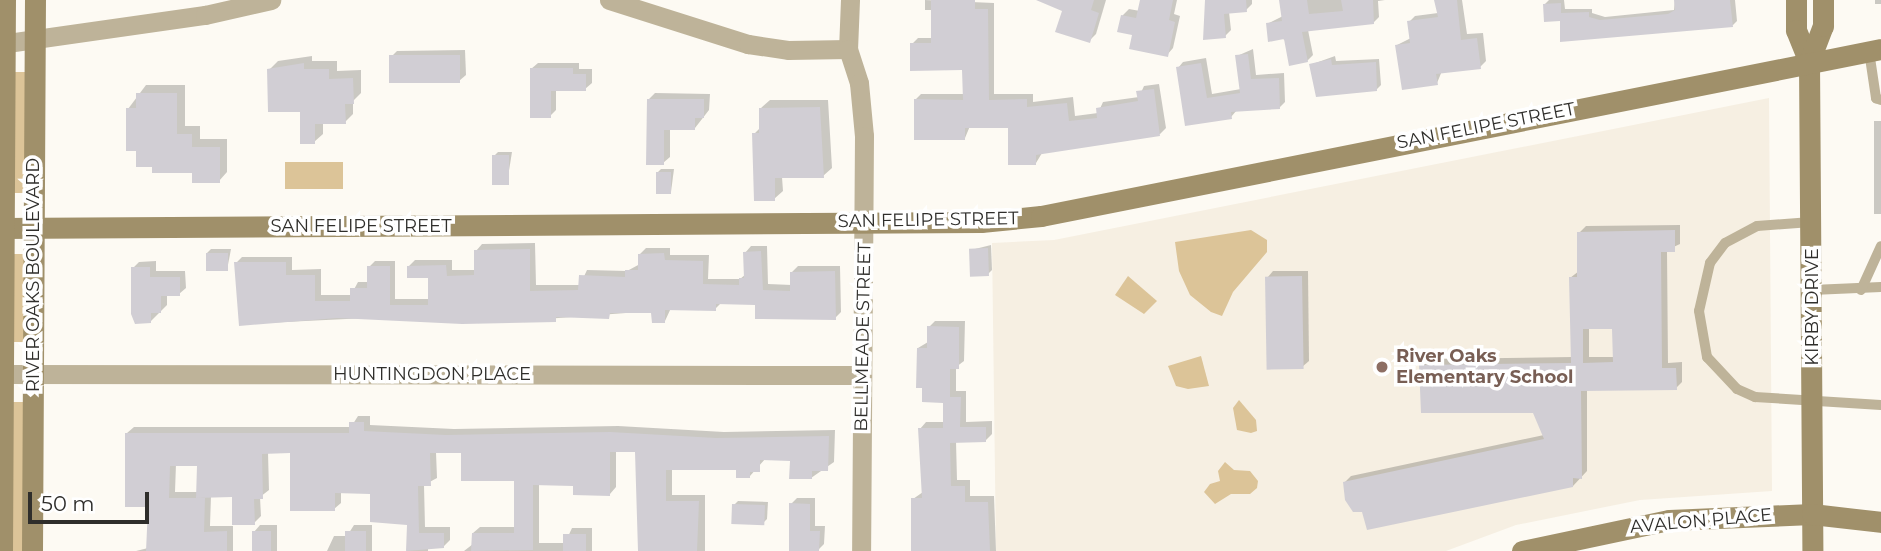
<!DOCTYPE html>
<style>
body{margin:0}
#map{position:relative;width:1881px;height:551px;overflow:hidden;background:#fdfaf3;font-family:Montserrat,sans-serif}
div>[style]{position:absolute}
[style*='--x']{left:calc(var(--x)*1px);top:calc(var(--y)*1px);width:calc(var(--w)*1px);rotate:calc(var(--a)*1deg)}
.built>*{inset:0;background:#f6efe2}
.green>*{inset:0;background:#dcc498;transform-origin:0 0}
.shadow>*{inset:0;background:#0003;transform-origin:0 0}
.building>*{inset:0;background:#d1ced4;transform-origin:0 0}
.lane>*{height:10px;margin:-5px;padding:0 5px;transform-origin:5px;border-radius:5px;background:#beb399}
.street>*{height:19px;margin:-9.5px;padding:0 9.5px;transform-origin:9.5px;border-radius:9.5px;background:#beb399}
.secondary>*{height:21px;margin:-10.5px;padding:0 10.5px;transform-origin:10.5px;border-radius:10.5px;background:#a0906a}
.dots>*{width:19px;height:19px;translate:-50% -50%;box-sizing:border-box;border:4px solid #fff;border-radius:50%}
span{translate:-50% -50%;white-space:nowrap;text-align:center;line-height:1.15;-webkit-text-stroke:7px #fff;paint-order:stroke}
.street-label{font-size:18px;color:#2f2e2b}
.education-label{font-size:18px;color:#785e54;font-weight:700}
.left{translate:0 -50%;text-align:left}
.scale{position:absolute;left:28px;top:492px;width:121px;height:32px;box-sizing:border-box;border:4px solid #2f2e2b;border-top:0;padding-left:9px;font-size:21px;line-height:24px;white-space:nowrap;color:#2f2e2b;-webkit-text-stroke:5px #fff;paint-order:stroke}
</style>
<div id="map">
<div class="built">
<i style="clip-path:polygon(1769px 98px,1772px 491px,1640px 500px,1516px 525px,1446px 551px,996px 551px,992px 243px,1054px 240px)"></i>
</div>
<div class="green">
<i style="left:13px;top:72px;width:15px;height:121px"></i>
<i style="left:285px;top:162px;width:58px;height:27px"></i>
<i style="clip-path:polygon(1251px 230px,1267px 240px,1267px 252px,1233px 292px,1222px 316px,1211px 312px,1190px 295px,1179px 271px,1175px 242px)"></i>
<i style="clip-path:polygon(14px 254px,24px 254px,26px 342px,11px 342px)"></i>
<i style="clip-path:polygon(1128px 276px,1157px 301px,1144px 314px,1115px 295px)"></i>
<i style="clip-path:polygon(1201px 356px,1209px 386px,1188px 389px,1176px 386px,1168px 366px)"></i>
<i style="clip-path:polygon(1239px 400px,1256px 420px,1257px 431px,1251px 433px,1237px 430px,1233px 408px)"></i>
<i style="left:11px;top:402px;width:15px;height:149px"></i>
<i style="clip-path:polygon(1225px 462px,1234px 470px,1250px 471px,1258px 481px,1257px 488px,1250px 494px,1231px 494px,1215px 504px,1204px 492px,1210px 484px,1220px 481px,1218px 471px)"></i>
</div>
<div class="shadow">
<i style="clip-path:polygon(925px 0,994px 3px,994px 94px,1033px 94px,1033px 102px,1073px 97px,1075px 116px,1098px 113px,1103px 102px,1139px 97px,1144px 86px,1159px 84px,1166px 128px,1160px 134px,1042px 153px,1036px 163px,1010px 126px,970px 126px,965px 138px,915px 100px,921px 94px,965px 94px,964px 68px,912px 44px,918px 38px,933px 38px,933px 10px,925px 10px)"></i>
<i style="clip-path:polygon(1059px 0,1106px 0,1096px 34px,1089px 41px)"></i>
<i style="clip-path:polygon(1142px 0,1177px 0,1174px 14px,1180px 16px,1173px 48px,1167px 55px,1134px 34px,1122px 16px,1129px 9px,1140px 11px)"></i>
<i style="clip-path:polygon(1205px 0,1252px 0,1252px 4px,1246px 10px,1229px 12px,1231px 30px,1225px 36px,1205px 38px)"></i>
<i style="clip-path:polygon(1281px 0,1385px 0,1378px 1px,1379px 17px,1373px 23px,1308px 30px,1313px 55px,1307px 61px,1267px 24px,1283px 16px)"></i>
<i style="clip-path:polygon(1435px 0,1462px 0,1467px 34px,1483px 33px,1486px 61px,1480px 67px,1442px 71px,1437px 83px,1397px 45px,1411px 38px,1409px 22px,1415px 16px,1438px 13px)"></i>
<i style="clip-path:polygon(1549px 0,1564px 0,1565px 9px,1592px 9px,1592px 13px,1605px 17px,1674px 10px,1675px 0,1735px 0,1737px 21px,1733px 25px,1561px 19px,1545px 4px)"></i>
<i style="left:1875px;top:0;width:6px;height:4px"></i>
<i style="clip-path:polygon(1253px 49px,1256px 75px,1284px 73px,1285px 102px,1279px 108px,1237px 110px,1231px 117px,1187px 124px,1178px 68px,1183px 62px,1206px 58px,1212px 94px,1241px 89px,1237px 56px)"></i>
<i style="clip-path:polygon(465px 50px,466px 75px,459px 81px,390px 58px,397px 51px)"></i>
<i style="clip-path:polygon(312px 56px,312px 61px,337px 61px,337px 71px,361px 70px,361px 93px,353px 101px,353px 114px,345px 122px,323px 123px,323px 134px,314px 142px,301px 110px,269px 70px,278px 61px)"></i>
<i style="clip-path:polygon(1335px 56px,1336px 61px,1379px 59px,1381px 85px,1376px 90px,1310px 65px)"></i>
<i style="clip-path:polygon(538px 63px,579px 63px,579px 69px,592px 69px,592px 83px,585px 89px,556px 89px,556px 110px,550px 116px,531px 69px)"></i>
<i style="clip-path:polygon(146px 85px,185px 85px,185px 126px,200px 126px,200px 139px,227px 139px,227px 172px,219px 181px,194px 171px,154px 165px,138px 149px,128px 109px)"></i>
<i style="clip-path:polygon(655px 93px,710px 94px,709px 110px,695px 128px,670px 128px,670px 157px,663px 163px,648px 100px)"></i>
<i style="clip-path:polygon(770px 100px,828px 100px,832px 168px,823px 176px,782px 177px,783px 191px,774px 199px,754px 134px,761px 127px,761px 108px)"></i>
<i style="left:1881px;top:121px;width:93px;height:7px;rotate:90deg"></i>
<i style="clip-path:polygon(498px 152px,512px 152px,507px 183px,494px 156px)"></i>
<i style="clip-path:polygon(661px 169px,674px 169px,671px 192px,657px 173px)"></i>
<i style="clip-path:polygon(evenodd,1680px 225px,1680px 244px,1667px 250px,1668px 363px,1682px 362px,1682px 382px,1676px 388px,1587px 389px,1587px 471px,1573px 486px,1364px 510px,1345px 482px,1351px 476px,1544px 435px,1534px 411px,1421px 366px,1427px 359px,1572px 357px,1570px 278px,1579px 271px,1579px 233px,1586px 226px,1680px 225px,1589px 327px,1614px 328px,1615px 357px,1589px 357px,1589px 327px)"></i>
<i style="clip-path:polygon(535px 243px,536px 285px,580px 285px,587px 270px,627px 271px,640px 264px,640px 254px,646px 248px,670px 248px,670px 255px,709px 255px,708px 279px,740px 279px,746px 274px,745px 253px,751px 246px,767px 246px,768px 284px,792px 285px,792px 272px,798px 266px,840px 266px,841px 312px,835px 318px,757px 303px,721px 303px,715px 309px,671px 308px,665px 321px,653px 311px,504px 322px,408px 316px,241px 324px,236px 263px,242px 257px,292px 257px,292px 270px,321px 269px,321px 295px,351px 295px,358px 282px,369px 282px,369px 267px,375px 261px,395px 261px,395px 299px,429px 299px,429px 276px,409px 266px,415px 260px,452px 260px,452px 270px,476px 270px,476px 251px,482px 244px)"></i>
<i style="clip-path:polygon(991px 245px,992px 270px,988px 274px,971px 250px)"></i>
<i style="clip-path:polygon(211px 249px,231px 249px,227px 270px,207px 253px)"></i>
<i style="clip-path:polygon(156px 261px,156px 271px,185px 271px,186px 288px,179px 294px,167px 294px,167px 305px,150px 322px,133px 268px,139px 262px)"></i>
<i style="clip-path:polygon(1273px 271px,1308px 271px,1309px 361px,1302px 367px,1267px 278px)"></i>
<i style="clip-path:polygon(935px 321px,965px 321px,964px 361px,956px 367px,956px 391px,966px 391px,966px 422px,992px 421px,992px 434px,986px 440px,956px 441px,957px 480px,970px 480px,970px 496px,994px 496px,996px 551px,913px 551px,913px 499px,923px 492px,920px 429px,926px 422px,944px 422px,945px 401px,918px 348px,928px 342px,929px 327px)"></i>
<i style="clip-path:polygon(evenodd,358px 416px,370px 416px,370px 425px,454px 429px,618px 426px,724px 432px,835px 430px,834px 462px,811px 478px,791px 459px,766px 458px,750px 476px,738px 469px,672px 468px,672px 495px,705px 495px,705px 551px,639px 551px,637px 450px,616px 450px,616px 487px,610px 494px,575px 484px,539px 484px,539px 543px,565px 543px,572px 528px,592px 528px,592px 551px,464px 551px,473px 544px,473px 533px,480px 527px,516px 527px,516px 480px,463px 451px,436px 452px,437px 478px,424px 485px,425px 527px,450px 527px,450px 540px,443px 547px,428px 546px,428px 551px,407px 551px,408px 523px,372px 492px,341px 491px,341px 503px,334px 509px,292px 452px,268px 452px,269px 490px,260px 497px,261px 516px,254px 523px,233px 495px,211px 496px,210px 526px,233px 526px,233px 551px,136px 551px,148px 548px,149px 505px,127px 433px,134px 427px,351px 427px,358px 416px,176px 464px,199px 464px,198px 492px,175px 492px,176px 464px)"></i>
<i style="clip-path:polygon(797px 498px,815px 498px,815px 526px,825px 526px,824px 544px,818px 550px,791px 504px)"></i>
<i style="clip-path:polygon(738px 501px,768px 502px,767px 519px,763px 523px,734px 505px)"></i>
<i style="clip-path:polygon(260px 525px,277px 525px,277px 551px,253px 551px,254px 532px)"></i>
<i style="clip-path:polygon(354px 525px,372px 525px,372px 551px,327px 551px,334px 536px,347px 536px)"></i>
</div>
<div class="building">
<i style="clip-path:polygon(931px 0,975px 0,975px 9px,988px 9px,989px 100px,1027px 99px,1027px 107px,1067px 103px,1069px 121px,1097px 118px,1096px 108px,1138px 101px,1136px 91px,1154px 89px,1160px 136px,1036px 155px,1036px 165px,1008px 165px,1008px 128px,965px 128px,965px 140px,914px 140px,914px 99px,963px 100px,962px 70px,910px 71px,910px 43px,931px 43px)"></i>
<i style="clip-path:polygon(1036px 0,1094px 0,1091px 10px,1099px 13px,1090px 43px,1055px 32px,1062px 11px)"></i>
<i style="clip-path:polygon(1140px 0,1173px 0,1169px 20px,1175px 22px,1168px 57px,1129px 49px,1132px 35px,1117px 32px,1121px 15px,1136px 18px)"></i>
<i style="clip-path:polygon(1205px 0,1246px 0,1247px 12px,1224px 14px,1226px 38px,1203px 40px)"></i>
<i style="clip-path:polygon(1279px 0,1307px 0,1309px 14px,1343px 11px,1341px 0,1373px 0,1374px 24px,1302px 32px,1308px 62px,1289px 66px,1284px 39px,1268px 42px,1266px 23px,1282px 21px)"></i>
<i style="clip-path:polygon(1434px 0,1457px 0,1461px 40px,1477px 38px,1481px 69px,1436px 74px,1438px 85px,1402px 90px,1395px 45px,1410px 43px,1407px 21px,1438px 17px)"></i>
<i style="clip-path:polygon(1674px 0,1730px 0,1733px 27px,1560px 42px,1560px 21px,1544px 22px,1543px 4px,1561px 3px,1561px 13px,1589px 12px,1589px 17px,1600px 20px,1668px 14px,1675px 10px)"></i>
<i style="clip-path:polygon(1248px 54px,1251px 79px,1279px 78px,1280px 109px,1231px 112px,1232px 119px,1185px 126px,1176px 67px,1201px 63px,1207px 98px,1240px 93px,1235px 55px)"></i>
<i style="left:460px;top:55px;width:28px;height:71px;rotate:90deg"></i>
<i style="clip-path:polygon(1331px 59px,1332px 65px,1376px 62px,1377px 91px,1316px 97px,1309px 64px)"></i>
<i style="clip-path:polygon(304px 63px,304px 69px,329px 69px,329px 79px,353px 78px,354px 104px,345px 104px,346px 124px,315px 124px,315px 144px,300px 144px,300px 112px,268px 112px,267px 69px)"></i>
<i style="clip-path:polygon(530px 68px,573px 68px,573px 74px,586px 74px,586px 91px,551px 91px,551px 118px,530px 118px)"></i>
<i style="clip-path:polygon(136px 93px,177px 93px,177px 134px,192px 134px,192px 147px,220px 147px,220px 183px,192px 183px,192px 173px,152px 173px,152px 167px,136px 167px,136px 151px,126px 151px,126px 108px,136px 108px)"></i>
<i style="clip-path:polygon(647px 99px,704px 99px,704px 118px,695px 118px,695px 130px,664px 130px,664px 165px,646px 165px)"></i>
<i style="clip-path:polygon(820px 107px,824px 178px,775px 178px,775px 201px,754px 201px,752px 133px,759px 133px,759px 108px)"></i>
<i style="left:492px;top:155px;width:17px;height:30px"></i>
<i style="left:656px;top:172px;width:15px;height:22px"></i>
<i style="clip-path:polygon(evenodd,1675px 230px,1675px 252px,1661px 252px,1662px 368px,1676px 368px,1677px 390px,1581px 391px,1582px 479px,1573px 478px,1573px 487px,1367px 530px,1362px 512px,1353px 512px,1345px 500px,1343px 482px,1544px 439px,1533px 413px,1421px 413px,1419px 365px,1571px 363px,1569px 277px,1577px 277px,1577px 232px,1675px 230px,1583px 329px,1612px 329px,1613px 362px,1583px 363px,1583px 329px)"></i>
<i style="left:988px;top:248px;width:28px;height:19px;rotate:88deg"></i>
<i style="clip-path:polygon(530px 249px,530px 291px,578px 290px,579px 275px,625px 277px,625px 270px,638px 270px,638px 254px,664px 253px,665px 260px,703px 261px,703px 284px,739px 285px,739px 278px,744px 278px,743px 252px,761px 251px,763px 290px,790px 291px,790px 272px,835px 271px,836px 320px,755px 319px,755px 305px,716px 304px,716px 311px,665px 310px,665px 323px,652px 323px,651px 313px,610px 313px,609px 319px,556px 317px,556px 322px,462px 324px,337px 318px,239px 326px,234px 262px,286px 262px,286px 275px,315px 275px,315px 301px,350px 301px,350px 288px,367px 288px,367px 266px,390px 266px,390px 305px,428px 305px,428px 278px,407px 278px,407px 266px,446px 265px,447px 276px,474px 275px,474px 250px)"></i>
<i style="left:206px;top:253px;width:22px;height:18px"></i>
<i style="clip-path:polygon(131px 267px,150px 267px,150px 277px,180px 277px,180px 296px,161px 296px,161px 313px,151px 313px,151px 323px,135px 324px,131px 314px)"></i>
<i style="left:1302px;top:276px;width:93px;height:37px;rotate:89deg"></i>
<i style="clip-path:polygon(927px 326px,959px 327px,959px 369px,950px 369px,950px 397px,961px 397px,960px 427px,986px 427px,986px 442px,950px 443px,951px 486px,965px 486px,965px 502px,988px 502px,990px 551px,911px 551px,911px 498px,922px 498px,918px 428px,943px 428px,943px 403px,922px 402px,922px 388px,916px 388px,917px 348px,927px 348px)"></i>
<i style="clip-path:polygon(349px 422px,364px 422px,364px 431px,446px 435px,610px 432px,716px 438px,829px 436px,828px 471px,812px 471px,812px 479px,789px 479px,790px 461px,760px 460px,760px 472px,750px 472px,750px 478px,736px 478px,736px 470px,666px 470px,666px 501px,699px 501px,697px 551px,638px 551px,635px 452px,610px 452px,610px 496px,573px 495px,573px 486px,533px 485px,533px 550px,471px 551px,472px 533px,514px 533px,514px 481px,461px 481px,461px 453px,430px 453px,431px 486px,418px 486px,419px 533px,444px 533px,444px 548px,406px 551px,407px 525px,370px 522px,370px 494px,335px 493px,335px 511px,290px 511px,290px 453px,262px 454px,263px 499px,254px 499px,255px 525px,232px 525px,232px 497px,196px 498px,197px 466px,170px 466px,169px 498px,205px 498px,204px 532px,227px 531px,227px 551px,146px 551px,148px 507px,125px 507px,125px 433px,349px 433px)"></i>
<i style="clip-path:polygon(789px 503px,810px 504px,810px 531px,820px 531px,819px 551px,789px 551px)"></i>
<i style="left:732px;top:504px;width:33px;height:20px;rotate:2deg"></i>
<i style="left:252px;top:531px;width:19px;height:20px"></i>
<i style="left:345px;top:531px;width:21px;height:20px"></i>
<i style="left:563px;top:534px;width:23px;height:17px"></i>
</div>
<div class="lane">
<i style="--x:1869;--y:51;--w:48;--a:81.5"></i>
<i style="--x:1876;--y:98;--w:5;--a:22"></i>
<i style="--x:1811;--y:222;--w:54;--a:175.8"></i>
<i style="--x:1757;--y:226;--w:36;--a:152"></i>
<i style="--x:1725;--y:243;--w:25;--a:127"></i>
<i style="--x:1710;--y:263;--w:49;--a:102.9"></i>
<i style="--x:1699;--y:311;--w:47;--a:80.1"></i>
<i style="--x:1707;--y:357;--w:44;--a:46.8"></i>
<i style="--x:1737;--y:389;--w:20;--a:24"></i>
<i style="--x:1755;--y:397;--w:126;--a:3.6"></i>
<i style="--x:1812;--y:290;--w:69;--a:-2.5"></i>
<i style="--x:1861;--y:290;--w:48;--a:-65.6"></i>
</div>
<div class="street">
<i style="--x:609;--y:0;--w:146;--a:17.6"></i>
<i style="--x:748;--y:44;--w:40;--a:8.5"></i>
<i style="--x:788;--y:50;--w:60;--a:-1"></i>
<i style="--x:850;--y:0;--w:49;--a:92.3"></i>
<i style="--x:848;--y:49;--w:36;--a:72"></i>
<i style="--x:859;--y:83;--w:53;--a:84.6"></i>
<i style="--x:864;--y:136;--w:415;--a:90.4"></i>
<i style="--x:0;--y:44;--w:207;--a:-8.1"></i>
<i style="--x:205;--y:15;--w:68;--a:-12.8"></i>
<i style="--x:3;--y:374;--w:859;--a:0.07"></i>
</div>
<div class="secondary">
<i style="--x:1796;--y:0;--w:30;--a:90"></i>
<i style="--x:1796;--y:30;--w:35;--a:68"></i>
<i style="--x:1809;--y:62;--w:489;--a:89.6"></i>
<i style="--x:1809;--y:62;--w:39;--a:-69"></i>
<i style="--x:1823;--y:26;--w:26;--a:-90"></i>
<i style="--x:0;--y:228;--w:981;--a:-0.35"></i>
<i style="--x:981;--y:222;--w:60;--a:-5.7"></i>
<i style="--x:1041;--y:216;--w:856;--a:-11.24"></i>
<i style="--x:2;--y:551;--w:551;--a:-89.69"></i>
<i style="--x:32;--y:551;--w:551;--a:-89.69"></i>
<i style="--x:1522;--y:551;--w:150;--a:-11.9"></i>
<i style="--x:1669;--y:520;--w:143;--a:-2.4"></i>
<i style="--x:1812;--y:514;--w:69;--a:6.6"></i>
</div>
<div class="dots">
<i style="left:1382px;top:367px;background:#8d6e63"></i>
</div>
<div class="street-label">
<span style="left:1486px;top:126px;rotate:-11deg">SAN FELIPE STREET</span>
<span style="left:928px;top:220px;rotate:-1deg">SAN FELIPE STREET</span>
<span style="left:361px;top:226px">SAN FELIPE STREET</span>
<span style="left:33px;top:275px;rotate:-90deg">RIVER OAKS BOULEVARD</span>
<span style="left:1812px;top:307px;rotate:-90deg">KIRBY DRIVE</span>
<span style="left:863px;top:337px;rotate:-89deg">BELLMEADE STREET</span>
<span style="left:432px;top:374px">HUNTINGDON PLACE</span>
<span style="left:1701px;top:521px;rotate:-5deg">AVALON PLACE</span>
</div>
<div class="education-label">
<span class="left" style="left:1396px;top:367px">River Oaks<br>Elementary School</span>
</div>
<div class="scale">50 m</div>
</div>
